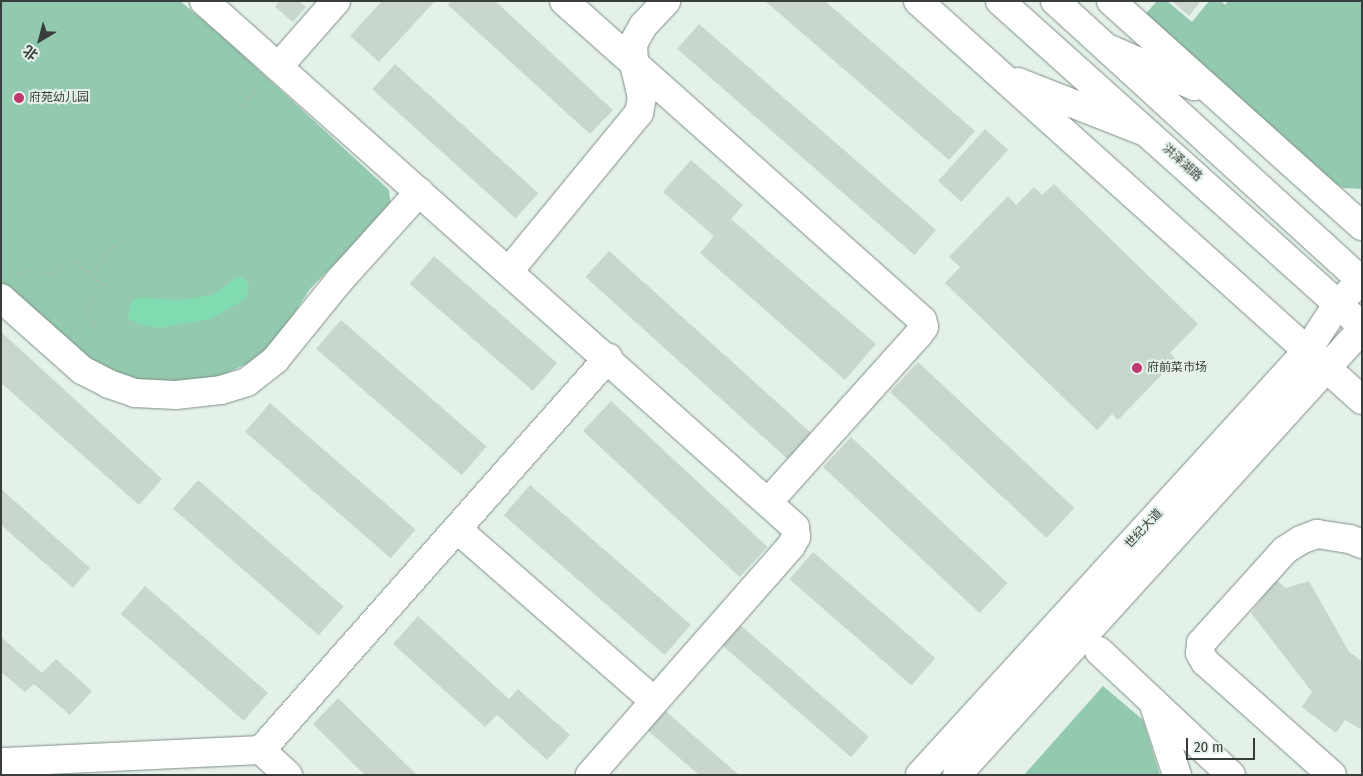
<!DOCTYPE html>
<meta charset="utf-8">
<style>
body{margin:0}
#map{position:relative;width:1363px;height:776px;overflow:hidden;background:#e3f1e9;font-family:"Fira Sans Condensed","Noto Sans SC",sans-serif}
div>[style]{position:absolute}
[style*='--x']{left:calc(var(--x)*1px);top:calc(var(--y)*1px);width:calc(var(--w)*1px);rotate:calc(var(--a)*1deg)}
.green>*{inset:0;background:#93c9ae}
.water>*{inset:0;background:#81dbb1}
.building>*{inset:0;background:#c8d6ce;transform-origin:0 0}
.path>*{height:3px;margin-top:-1.5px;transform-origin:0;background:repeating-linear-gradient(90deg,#afbbb4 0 1px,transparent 0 5px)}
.roads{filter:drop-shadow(0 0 1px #808d86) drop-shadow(0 0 1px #808d86)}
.minor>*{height:28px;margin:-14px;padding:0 14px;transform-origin:14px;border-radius:14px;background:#fff}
.major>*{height:28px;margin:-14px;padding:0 14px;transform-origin:14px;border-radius:14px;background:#fff}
.dots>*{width:14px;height:14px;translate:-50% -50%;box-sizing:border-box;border:2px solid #e3f1e9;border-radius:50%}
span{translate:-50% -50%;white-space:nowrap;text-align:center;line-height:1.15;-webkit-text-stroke:4px #e3f1e9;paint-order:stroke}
.poi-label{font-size:12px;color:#383e3b}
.left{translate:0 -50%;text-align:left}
.street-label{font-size:12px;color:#383e3b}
.frame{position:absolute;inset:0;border:2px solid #383e3b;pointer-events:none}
.north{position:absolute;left:15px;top:15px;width:50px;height:50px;-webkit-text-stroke:4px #e3f1e9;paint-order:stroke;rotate:217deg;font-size:14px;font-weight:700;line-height:20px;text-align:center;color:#383e3b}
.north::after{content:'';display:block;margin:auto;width:18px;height:22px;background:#383e3b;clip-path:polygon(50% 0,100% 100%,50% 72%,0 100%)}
.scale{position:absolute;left:1186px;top:738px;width:69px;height:22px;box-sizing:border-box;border:2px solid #383e3b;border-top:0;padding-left:6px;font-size:15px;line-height:18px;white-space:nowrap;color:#383e3b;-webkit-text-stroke:4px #e3f1e9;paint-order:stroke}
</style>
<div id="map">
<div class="green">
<i style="clip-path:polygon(1px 1px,180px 1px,222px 36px,389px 190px,391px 206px,310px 289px,273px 346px,255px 360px,207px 382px,150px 384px,96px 369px,1px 287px)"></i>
<i style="clip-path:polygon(1157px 1px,1167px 1px,1192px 22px,1209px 1px,1221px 1px,1225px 5px,1228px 1px,1362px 1px,1362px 189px,1343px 188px,1326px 178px,1142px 18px)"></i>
<i style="clip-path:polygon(1103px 686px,1143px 720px,1160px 775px,1024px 775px)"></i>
</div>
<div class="water">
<i style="clip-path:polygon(242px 277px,249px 285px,248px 293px,244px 300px,210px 319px,159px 328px,138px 324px,128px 318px,131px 302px,139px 297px,176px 300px,213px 295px,236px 278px)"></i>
</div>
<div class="building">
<i style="clip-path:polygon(279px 1px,299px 1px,306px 7px,293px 22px,275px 7px)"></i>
<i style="clip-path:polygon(382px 1px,435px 1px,379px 62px,350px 36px)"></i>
<i style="clip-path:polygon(452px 1px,495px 1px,613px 110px,590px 134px,448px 5px)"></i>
<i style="clip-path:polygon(765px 1px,825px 1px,975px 131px,949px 160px)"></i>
<i style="clip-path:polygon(1172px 1px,1201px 1px,1189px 16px)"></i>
<i style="left:699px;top:24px;width:314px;height:33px;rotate:41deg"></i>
<i style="left:395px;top:64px;width:193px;height:34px;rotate:42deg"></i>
<i style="left:985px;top:129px;width:31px;height:70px;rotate:42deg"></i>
<i style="clip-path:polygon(691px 160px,743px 205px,731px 219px,876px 344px,845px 380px,700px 253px,714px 236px,663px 192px)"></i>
<i style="clip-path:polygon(1054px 184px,1198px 324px,1170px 353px,1176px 360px,1118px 420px,1112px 414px,1097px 430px,945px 283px,960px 267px,949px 257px,1008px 196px,1016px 205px,1034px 187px,1042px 195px)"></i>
<i style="left:609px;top:251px;width:273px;height:35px;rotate:42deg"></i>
<i style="left:434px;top:256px;width:163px;height:37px;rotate:41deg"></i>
<i style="left:341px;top:320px;width:193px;height:38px;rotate:41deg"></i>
<i style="clip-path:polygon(1px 332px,162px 479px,139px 505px,1px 383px)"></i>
<i style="left:918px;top:362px;width:214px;height:41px;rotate:43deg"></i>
<i style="left:611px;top:401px;width:214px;height:41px;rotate:43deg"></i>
<i style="left:270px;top:403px;width:193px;height:38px;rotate:41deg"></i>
<i style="left:851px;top:437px;width:214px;height:41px;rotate:43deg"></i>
<i style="left:198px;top:480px;width:193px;height:38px;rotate:41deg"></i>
<i style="left:530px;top:485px;width:213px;height:40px;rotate:41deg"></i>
<i style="clip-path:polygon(1px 489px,90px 568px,73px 588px,1px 525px)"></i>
<i style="left:813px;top:552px;width:162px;height:36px;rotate:41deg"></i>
<i style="clip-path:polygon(1275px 579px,1286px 588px,1309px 581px,1349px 652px,1362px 661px,1362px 730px,1345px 720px,1336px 733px,1302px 707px,1312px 692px,1251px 613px)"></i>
<i style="left:145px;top:586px;width:163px;height:37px;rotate:41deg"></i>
<i style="clip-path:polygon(418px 616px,509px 699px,518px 689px,570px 735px,547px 760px,497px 715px,485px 727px,393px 644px)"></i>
<i style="left:739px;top:624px;width:172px;height:27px;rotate:41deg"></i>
<i style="clip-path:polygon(1px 637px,42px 673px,56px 659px,92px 691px,70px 715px,34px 684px,25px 692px,1px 672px)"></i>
<i style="clip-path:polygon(338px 698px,417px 775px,365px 775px,313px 724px)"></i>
<i style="clip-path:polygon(662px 708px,739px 775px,699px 775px,645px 728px)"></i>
</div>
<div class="path">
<i style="--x:232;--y:116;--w:42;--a:-46.9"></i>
<i style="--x:90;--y:273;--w:36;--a:-48"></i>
<i style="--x:12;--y:276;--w:15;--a:-20"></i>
<i style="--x:26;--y:271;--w:29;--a:4"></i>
<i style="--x:55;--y:273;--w:24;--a:-33"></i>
<i style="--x:75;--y:260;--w:36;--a:42"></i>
<i style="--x:102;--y:284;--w:28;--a:128"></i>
<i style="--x:85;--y:306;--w:32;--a:68"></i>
<i style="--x:97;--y:336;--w:12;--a:104"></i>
</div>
<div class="roads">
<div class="minor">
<i style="--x:204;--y:1;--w:791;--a:41.67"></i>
<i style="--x:795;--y:527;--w:10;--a:84"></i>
<i style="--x:796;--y:537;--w:10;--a:119"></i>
<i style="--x:791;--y:546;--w:305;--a:131.3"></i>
<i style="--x:564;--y:1;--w:480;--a:41.7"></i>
<i style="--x:922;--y:320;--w:7;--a:74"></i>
<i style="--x:924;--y:327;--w:9;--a:126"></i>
<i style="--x:919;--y:334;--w:224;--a:131.9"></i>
<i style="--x:918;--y:1;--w:597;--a:41.94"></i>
<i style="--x:1111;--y:1;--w:337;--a:41.9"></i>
<i style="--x:1112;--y:50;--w:90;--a:23.7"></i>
<i style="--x:278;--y:67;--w:88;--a:-48.7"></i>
<i style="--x:1018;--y:82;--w:136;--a:21.5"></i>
<i style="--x:509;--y:271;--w:205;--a:-50.6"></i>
<i style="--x:639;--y:113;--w:15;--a:-79"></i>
<i style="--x:642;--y:98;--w:37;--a:-103"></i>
<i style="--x:634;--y:62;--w:18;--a:-93"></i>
<i style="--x:633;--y:44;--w:21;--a:-61"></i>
<i style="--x:643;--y:26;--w:34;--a:-47"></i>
<i style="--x:1;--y:298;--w:108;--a:41.6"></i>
<i style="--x:82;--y:370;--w:30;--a:27"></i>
<i style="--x:109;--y:384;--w:28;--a:19"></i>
<i style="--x:135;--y:393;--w:41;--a:2.8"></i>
<i style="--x:176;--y:395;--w:45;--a:-6.3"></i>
<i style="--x:221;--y:390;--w:27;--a:-17"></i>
<i style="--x:247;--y:382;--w:36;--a:-38"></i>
<i style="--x:275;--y:360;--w:102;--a:-51"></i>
<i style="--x:339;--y:281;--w:120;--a:-48"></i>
<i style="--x:457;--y:529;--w:262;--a:41.1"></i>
<i style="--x:1099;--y:651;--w:181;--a:43.2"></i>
<i style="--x:1154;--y:705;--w:74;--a:71.8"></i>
<i style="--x:261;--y:750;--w:37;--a:43"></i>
<i style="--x:1;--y:766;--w:6;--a:-45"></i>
<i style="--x:5;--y:762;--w:256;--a:-2.7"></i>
<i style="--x:261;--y:750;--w:524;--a:-48.48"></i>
<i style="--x:920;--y:775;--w:574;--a:-47.61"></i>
<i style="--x:1307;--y:351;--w:55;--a:-56.9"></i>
<i style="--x:1337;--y:305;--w:36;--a:-46"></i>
<i style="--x:957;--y:775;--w:602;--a:-47.76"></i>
<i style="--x:1332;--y:775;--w:170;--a:-138.3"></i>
<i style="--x:1205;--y:662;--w:10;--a:-119"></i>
<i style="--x:1200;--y:653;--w:10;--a:-84"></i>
<i style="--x:1201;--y:643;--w:125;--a:-47.9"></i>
<i style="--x:1285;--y:550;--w:19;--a:-32"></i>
<i style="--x:1301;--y:540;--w:17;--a:-21"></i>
<i style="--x:1317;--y:534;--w:33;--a:9"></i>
<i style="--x:1350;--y:539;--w:13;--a:23"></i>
</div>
<div class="major">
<i style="--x:1000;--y:1;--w:486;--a:41.9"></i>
<i style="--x:1055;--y:1;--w:416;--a:42.4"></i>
</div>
</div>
<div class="dots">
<i style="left:19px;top:98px;background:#c1376e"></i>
<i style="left:1137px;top:368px;background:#c1376e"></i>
</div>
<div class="poi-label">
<span class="left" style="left:29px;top:98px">府苑幼儿园</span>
<span class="left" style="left:1147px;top:368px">府前菜市场</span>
</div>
<div class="street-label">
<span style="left:1182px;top:163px;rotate:42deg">洪泽湖路</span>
<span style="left:1144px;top:529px;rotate:-47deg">世纪大道</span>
</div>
<div class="frame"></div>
<div class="north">北</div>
<div class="scale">20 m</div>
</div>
